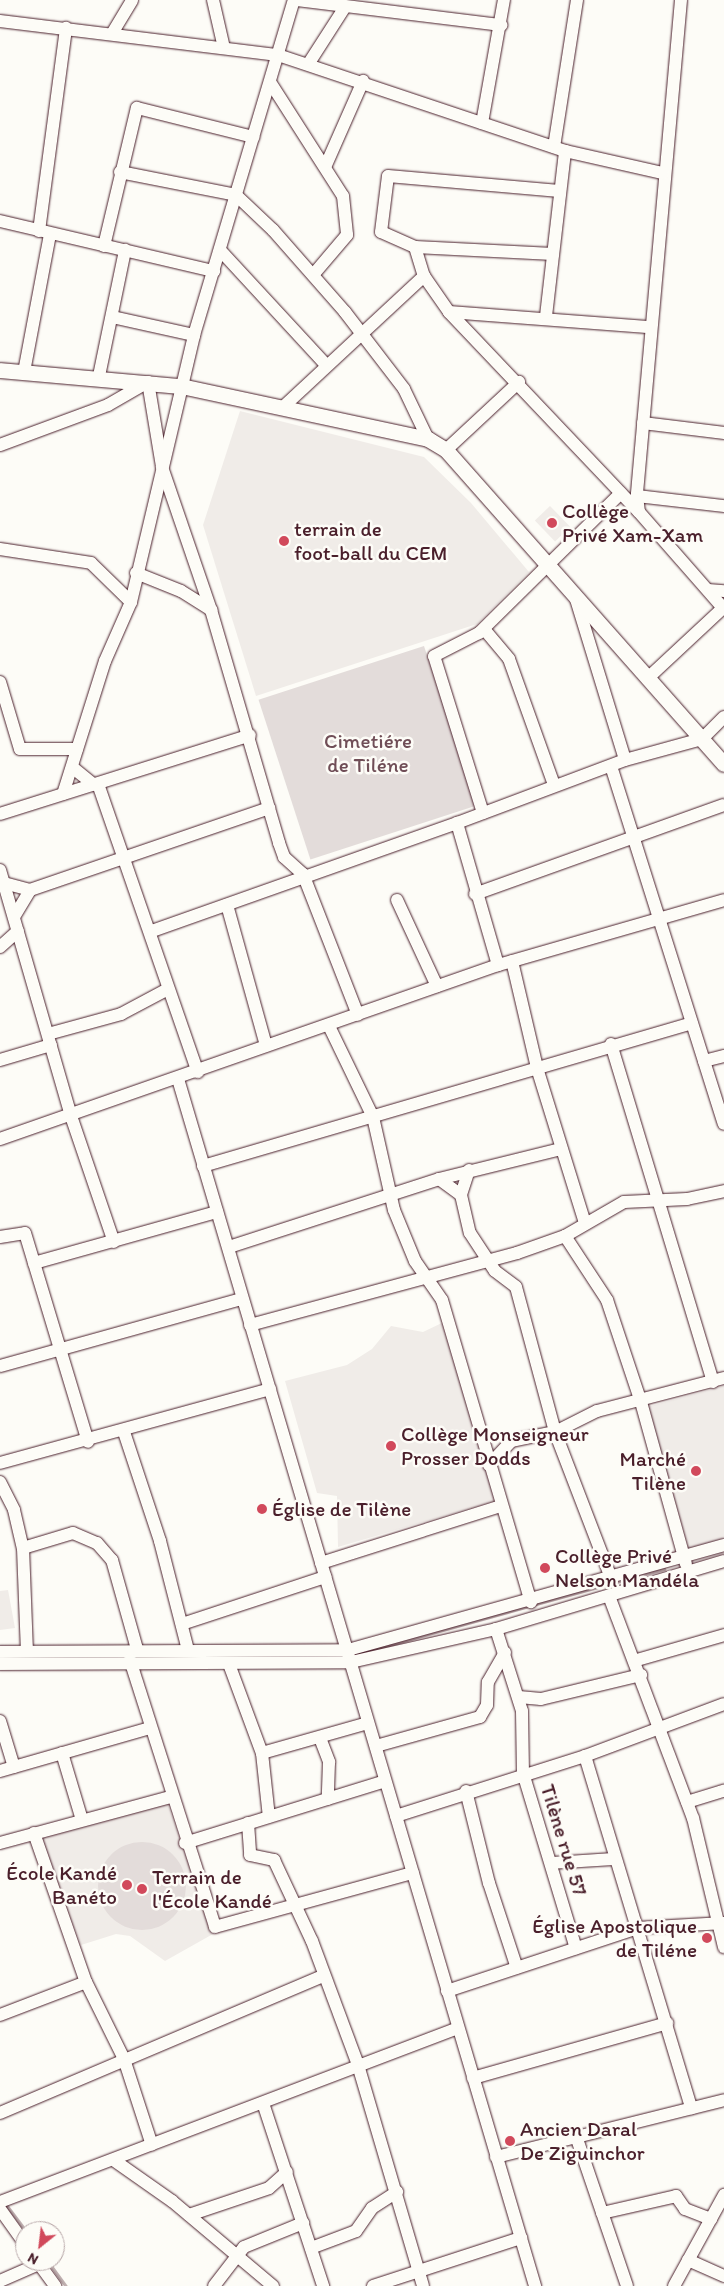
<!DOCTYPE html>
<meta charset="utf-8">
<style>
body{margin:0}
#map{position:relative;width:724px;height:2286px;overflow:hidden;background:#fdfcf7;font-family:Itim,sans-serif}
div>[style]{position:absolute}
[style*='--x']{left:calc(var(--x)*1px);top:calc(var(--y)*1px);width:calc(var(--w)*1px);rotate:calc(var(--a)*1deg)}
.built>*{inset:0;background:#f0ece8;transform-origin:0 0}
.green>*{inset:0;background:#e3dcda;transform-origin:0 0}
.round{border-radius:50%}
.stream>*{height:2.5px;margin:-1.25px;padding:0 1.25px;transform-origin:1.25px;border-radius:1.25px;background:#c0b1b1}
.roads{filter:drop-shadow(0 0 1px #4a1f2b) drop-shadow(0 0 1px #4a1f2b)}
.minor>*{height:12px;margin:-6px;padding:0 6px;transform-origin:6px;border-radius:6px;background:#fdfcf7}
.major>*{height:15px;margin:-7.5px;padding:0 7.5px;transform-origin:7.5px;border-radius:7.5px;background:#fdfcf7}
.dots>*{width:14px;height:14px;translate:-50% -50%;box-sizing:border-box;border:2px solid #fdfcf7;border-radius:50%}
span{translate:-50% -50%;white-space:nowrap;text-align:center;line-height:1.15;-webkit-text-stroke:5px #fdfcf7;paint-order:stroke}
.poi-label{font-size:21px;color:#4a1f2b}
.left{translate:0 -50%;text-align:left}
.right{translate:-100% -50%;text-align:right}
.park-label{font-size:21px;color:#704e57}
.street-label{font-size:21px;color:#4a1f2b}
.north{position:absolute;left:15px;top:2221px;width:50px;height:50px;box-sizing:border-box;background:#fdfcf7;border:1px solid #b5a4a5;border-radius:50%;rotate:209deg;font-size:14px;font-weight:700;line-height:20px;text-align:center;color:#4a1f2b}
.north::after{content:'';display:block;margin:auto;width:18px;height:22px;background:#d1495b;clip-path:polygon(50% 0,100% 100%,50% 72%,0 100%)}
</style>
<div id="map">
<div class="built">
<i style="clip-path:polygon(240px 411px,424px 457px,471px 503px,529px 572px,477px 624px,256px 696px,203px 525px)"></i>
<i style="left:550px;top:506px;width:29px;height:21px;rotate:46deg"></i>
<i style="clip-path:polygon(446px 1321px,495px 1501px,338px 1547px,337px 1496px,317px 1493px,285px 1381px,347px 1365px,372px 1349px,391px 1326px,423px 1332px)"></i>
<i style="clip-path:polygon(724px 1386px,724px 1538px,689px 1549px,647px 1407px)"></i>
<i style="clip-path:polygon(8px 1590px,15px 1628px,0 1630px,0 1591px)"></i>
<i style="clip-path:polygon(167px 1802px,213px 1934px,165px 1961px,130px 1936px,116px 1934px,81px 1945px,38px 1837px)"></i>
</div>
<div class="green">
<i style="left:424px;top:646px;width:168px;height:174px;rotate:72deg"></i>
<i class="round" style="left:98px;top:1842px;width:88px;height:88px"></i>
</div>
<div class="stream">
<i style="--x:536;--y:1604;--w:133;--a:-15.3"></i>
<i style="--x:360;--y:1653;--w:172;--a:-15.5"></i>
<i style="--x:6;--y:2204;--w:34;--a:53"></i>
<i style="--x:48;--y:2261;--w:31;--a:54"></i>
</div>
<div class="roads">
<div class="minor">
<i style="--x:213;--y:0;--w:49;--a:77.1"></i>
<i style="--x:297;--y:0;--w:206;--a:7"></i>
<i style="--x:681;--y:0;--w:498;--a:95.1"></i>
<i style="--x:637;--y:496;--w:16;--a:83"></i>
<i style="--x:639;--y:512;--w:129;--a:48.8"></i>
<i style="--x:0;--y:21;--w:280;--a:7"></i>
<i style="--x:278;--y:55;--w:303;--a:18.5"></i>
<i style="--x:565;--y:151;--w:100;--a:12.7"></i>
<i style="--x:113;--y:32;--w:37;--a:-59"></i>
<i style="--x:309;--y:63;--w:67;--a:-57.3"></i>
<i style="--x:270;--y:82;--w:135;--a:57.4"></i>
<i style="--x:343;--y:196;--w:39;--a:84"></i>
<i style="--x:347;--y:235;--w:52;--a:130.4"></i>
<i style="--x:482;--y:123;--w:125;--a:-79.9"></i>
<i style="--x:554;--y:147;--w:149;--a:-81.1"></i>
<i style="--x:326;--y:165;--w:92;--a:-66.2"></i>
<i style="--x:120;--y:172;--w:118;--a:11.2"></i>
<i style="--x:236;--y:195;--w:51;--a:43.4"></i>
<i style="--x:273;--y:230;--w:109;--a:48.7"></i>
<i style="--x:345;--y:312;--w:97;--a:52.5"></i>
<i style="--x:404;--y:389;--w:55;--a:64.4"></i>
<i style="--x:0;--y:221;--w:220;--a:13.2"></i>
<i style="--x:39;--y:231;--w:205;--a:-82.4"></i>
<i style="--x:104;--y:246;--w:142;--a:-76.6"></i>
<i style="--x:137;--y:108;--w:120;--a:14"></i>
<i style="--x:415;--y:247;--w:37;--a:-156"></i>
<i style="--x:381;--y:232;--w:56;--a:-82.9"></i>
<i style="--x:388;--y:176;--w:172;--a:5"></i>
<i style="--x:220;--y:250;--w:156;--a:47.3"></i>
<i style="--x:553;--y:254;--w:138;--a:-177.1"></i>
<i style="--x:415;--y:247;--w:30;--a:73"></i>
<i style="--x:424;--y:276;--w:44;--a:55.2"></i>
<i style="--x:449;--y:312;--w:276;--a:46.5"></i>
<i style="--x:449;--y:312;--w:202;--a:4.3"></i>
<i style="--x:546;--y:316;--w:166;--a:-83.4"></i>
<i style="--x:112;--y:317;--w:84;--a:12.4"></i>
<i style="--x:24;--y:372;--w:140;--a:-79.3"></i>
<i style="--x:99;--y:376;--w:129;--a:-78.3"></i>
<i style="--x:282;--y:408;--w:194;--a:-42.9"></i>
<i style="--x:643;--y:423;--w:82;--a:7"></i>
<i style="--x:0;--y:445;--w:115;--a:-20.3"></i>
<i style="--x:108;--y:405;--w:46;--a:-29.9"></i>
<i style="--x:148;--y:382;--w:86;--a:80.6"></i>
<i style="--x:162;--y:467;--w:151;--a:71.1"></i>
<i style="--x:211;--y:610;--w:243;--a:73.7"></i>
<i style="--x:279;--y:843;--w:15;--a:70"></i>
<i style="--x:284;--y:857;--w:25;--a:42"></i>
<i style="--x:303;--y:874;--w:151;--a:68.7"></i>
<i style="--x:446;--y:450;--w:100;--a:-43"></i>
<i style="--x:637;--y:496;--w:88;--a:6.6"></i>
<i style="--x:0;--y:549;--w:92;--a:8.7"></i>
<i style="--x:91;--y:563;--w:56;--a:44.3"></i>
<i style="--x:136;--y:573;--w:48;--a:21.8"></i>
<i style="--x:181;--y:591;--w:36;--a:32"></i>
<i style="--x:708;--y:590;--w:16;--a:4"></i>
<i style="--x:575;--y:596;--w:171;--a:73"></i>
<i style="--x:484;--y:629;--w:39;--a:50"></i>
<i style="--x:509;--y:659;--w:134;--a:70.3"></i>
<i style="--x:649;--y:677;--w:101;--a:-43"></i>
<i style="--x:0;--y:682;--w:70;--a:73.4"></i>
<i style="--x:20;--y:749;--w:57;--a:0"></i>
<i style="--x:611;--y:766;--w:375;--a:72.5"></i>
<i style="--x:72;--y:767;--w:28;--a:39"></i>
<i style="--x:98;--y:784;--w:305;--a:70.9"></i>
<i style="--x:63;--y:794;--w:139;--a:-72.5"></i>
<i style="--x:105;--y:661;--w:64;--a:-66.2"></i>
<i style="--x:131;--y:602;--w:274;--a:-76.7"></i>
<i style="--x:194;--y:335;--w:350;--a:-73.4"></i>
<i style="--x:483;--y:813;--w:164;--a:-107.3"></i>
<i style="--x:434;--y:656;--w:51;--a:-27.1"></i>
<i style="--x:479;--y:633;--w:199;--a:-44.6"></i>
<i style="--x:0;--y:814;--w:262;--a:-17.5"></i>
<i style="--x:0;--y:870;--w:256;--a:73.9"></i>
<i style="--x:71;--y:1116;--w:133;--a:71.2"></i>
<i style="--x:4;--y:883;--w:27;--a:15"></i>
<i style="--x:30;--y:890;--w:253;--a:-18.9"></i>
<i style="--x:475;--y:894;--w:264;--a:-19.7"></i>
<i style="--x:397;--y:900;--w:95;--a:65.1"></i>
<i style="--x:227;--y:905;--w:146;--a:74.5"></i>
<i style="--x:14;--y:917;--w:31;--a:-59"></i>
<i style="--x:152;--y:931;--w:324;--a:-19.5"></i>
<i style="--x:0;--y:947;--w:24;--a:-42"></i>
<i style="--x:512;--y:961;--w:110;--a:76.8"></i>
<i style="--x:537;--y:1068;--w:162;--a:72.8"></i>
<i style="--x:498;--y:965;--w:148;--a:-106.1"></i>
<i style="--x:457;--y:823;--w:179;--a:-20.6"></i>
<i style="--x:625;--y:760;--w:80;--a:-15.3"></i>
<i style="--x:702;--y:739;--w:31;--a:-45"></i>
<i style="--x:329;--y:1026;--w:101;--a:64.2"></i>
<i style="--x:373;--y:1117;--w:95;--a:77.3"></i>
<i style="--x:394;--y:1210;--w:55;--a:67.6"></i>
<i style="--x:415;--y:1261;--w:47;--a:55.3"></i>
<i style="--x:442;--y:1300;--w:315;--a:73.6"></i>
<i style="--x:48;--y:1034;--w:76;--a:-15.3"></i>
<i style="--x:121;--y:1014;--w:53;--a:-28"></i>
<i style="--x:611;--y:1044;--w:353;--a:73.2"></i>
<i style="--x:0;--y:1060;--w:53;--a:-16.4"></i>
<i style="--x:704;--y:1061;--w:21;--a:-14"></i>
<i style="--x:178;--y:1079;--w:1259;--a:73.52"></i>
<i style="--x:0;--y:1139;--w:528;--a:-19.26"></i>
<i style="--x:498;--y:965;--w:235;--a:-16"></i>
<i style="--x:203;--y:1166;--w:509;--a:-16.3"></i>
<i style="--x:469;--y:1170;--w:26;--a:108"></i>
<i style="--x:461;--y:1195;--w:39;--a:77"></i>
<i style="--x:470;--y:1233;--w:45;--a:56.7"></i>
<i style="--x:495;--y:1271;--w:26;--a:37"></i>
<i style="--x:516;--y:1287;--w:150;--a:74.9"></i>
<i style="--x:555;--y:1432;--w:156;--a:69"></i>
<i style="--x:439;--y:1179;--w:27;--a:36"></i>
<i style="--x:565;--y:1236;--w:77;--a:56.7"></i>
<i style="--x:607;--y:1300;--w:108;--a:71.6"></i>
<i style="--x:641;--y:1402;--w:168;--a:74.5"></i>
<i style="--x:0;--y:1237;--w:25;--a:-9"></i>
<i style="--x:25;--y:1233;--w:218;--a:73.2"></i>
<i style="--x:229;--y:1247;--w:221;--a:-17.9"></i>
<i style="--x:439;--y:1179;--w:126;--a:-13.8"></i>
<i style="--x:34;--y:1263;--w:190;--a:-15.6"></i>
<i style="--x:250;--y:1325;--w:277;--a:-15.1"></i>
<i style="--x:517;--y:1253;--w:51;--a:-19.5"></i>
<i style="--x:565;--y:1236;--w:68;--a:-30"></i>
<i style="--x:624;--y:1202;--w:63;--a:-2.7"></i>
<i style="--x:687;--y:1199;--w:38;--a:-12"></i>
<i style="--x:0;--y:1366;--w:251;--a:-15.5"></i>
<i style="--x:124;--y:1432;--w:115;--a:71.7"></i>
<i style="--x:160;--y:1541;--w:113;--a:75.6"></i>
<i style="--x:0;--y:1463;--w:280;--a:-15.3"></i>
<i style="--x:489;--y:1465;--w:33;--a:-47"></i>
<i style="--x:511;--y:1441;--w:45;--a:-11.6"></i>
<i style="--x:555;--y:1432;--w:47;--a:-26.6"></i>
<i style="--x:597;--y:1411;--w:131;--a:-14.6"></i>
<i style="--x:0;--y:1482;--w:31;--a:63"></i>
<i style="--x:14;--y:1510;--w:39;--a:77"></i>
<i style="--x:23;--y:1548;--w:102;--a:87.8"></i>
<i style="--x:23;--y:1548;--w:52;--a:-16.7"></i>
<i style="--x:73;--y:1533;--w:26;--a:23"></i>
<i style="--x:97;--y:1543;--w:23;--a:49"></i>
<i style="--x:112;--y:1560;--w:92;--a:74.3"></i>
<i style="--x:321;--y:1563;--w:189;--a:-17.6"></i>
<i style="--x:609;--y:1596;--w:237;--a:69.3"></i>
<i style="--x:693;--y:1818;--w:133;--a:76.5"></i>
<i style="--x:182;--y:1624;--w:151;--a:-18.2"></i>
<i style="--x:496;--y:1629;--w:86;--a:72.4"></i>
<i style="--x:522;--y:1711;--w:62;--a:89.1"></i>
<i style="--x:523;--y:1773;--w:183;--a:73.2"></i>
<i style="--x:0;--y:1652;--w:348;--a:-0.3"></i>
<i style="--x:348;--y:1650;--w:390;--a:-15.6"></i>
<i style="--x:130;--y:1660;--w:280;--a:72.3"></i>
<i style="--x:215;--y:1927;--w:205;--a:-15.3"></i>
<i style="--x:637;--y:1660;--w:91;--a:-16"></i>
<i style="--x:0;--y:1664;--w:351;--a:-0.3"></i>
<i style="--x:351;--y:1662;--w:149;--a:-12.8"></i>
<i style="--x:496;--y:1629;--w:238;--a:-16.6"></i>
<i style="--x:229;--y:1664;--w:95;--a:69.7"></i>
<i style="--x:262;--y:1753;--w:64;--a:83.8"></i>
<i style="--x:519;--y:1697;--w:22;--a:5"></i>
<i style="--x:541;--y:1699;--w:103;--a:-13.5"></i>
<i style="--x:0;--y:1721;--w:48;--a:73.1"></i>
<i style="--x:320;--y:1738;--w:26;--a:69"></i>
<i style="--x:329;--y:1762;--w:37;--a:92"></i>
<i style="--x:376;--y:1746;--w:108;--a:-15.6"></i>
<i style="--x:480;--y:1717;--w:14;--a:-60"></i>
<i style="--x:487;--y:1705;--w:23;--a:-88"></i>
<i style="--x:488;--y:1682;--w:34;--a:-60"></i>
<i style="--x:62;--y:1753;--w:70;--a:73.4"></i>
<i style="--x:262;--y:1753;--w:110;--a:-15.8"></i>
<i style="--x:585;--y:1756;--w:368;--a:73.2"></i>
<i style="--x:0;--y:1771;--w:156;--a:-16"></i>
<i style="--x:466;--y:1791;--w:95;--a:76"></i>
<i style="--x:489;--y:1883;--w:89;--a:71.8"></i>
<i style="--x:687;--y:1802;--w:39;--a:-17"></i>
<i style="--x:396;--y:1816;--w:198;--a:-17.6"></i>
<i style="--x:585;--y:1756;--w:148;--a:-20.5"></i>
<i style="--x:248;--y:1823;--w:32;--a:86"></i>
<i style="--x:250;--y:1855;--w:25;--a:12"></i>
<i style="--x:274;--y:1860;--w:89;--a:64.9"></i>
<i style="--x:312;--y:1941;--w:132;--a:69.6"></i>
<i style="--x:358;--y:2065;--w:230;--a:73.6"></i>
<i style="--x:34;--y:1833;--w:158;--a:70.8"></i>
<i style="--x:86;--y:1982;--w:86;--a:63.7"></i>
<i style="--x:124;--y:2059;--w:90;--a:72"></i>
<i style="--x:0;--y:1843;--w:177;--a:-15.1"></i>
<i style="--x:185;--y:1843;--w:209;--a:-17.2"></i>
<i style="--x:551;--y:1863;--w:64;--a:-3.6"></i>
<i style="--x:447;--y:1991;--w:200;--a:-18.3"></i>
<i style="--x:637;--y:1928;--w:87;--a:-3.3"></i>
<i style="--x:0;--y:2015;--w:92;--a:-21"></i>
<i style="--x:473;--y:2078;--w:202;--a:-15.8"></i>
<i style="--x:263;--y:2103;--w:193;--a:71.8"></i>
<i style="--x:0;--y:2113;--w:351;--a:-23"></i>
<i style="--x:576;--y:2136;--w:158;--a:71.2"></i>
<i style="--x:496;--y:2157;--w:235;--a:-14"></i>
<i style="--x:115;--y:2161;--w:70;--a:35.1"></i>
<i style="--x:172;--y:2201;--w:132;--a:40.1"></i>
<i style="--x:0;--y:2202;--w:490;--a:-20.8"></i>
<i style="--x:0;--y:2209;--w:43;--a:54.5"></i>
<i style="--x:602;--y:2213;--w:76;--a:-12.9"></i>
<i style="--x:676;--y:2196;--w:16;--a:55"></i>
<i style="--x:685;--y:2209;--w:28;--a:21"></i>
<i style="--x:189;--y:2215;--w:84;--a:-18.6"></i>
<i style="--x:269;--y:2188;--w:24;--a:-42"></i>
<i style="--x:311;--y:2248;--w:48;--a:-20.7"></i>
<i style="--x:356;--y:2231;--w:28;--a:-55"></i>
<i style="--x:372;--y:2208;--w:30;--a:-33"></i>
<i style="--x:688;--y:2260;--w:39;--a:24"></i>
<i style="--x:37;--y:2261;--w:31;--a:54"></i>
<i style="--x:0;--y:2281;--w:43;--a:-23.6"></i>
<i style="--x:214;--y:2286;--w:49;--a:-52.4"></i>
<i style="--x:244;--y:2247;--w:64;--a:-22.1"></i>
<i style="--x:373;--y:2286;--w:156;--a:-18"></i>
<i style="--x:674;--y:2286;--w:104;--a:-61.2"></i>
</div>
<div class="major">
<i style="--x:0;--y:370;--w:182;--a:5.1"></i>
<i style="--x:181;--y:386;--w:253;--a:12.1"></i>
<i style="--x:428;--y:439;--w:21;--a:31"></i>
<i style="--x:446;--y:450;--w:419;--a:48.5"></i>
</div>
</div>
<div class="dots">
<i style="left:552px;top:523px;background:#d1495b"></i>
<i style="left:284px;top:541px;background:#d1495b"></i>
<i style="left:391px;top:1446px;background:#d1495b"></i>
<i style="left:696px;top:1471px;background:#d1495b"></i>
<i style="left:262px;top:1509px;background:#d1495b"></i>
<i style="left:545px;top:1568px;background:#d1495b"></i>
<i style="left:127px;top:1885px;background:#d1495b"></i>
<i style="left:142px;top:1889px;background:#d1495b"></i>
<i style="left:707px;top:1938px;background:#d1495b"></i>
<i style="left:510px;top:2141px;background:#d1495b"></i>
</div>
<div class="poi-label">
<span class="left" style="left:562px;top:523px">Collège<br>Privé Xam-Xam</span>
<span class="left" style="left:294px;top:541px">terrain de<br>foot-ball du CEM</span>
<span class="left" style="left:401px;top:1446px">Collège Monseigneur<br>Prosser Dodds</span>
<span class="right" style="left:686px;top:1471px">Marché<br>Tilène</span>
<span class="left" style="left:272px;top:1509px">Église de Tilène</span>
<span class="left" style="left:555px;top:1568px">Collège Privé<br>Nelson Mandéla</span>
<span class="right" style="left:117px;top:1885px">École Kandé<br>Banéto</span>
<span class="left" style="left:152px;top:1889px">Terrain de<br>l'École Kandé</span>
<span class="right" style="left:697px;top:1938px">Église Apostolique<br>de Tiléne</span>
<span class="left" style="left:520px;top:2141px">Ancien Daral<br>De Ziguinchor</span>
</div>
<div class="park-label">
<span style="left:368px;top:753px">Cimetiére<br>de Tiléne</span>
</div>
<div class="street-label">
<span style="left:564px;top:1840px;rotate:73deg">Tilène rue 57</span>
</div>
<div class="north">N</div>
</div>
